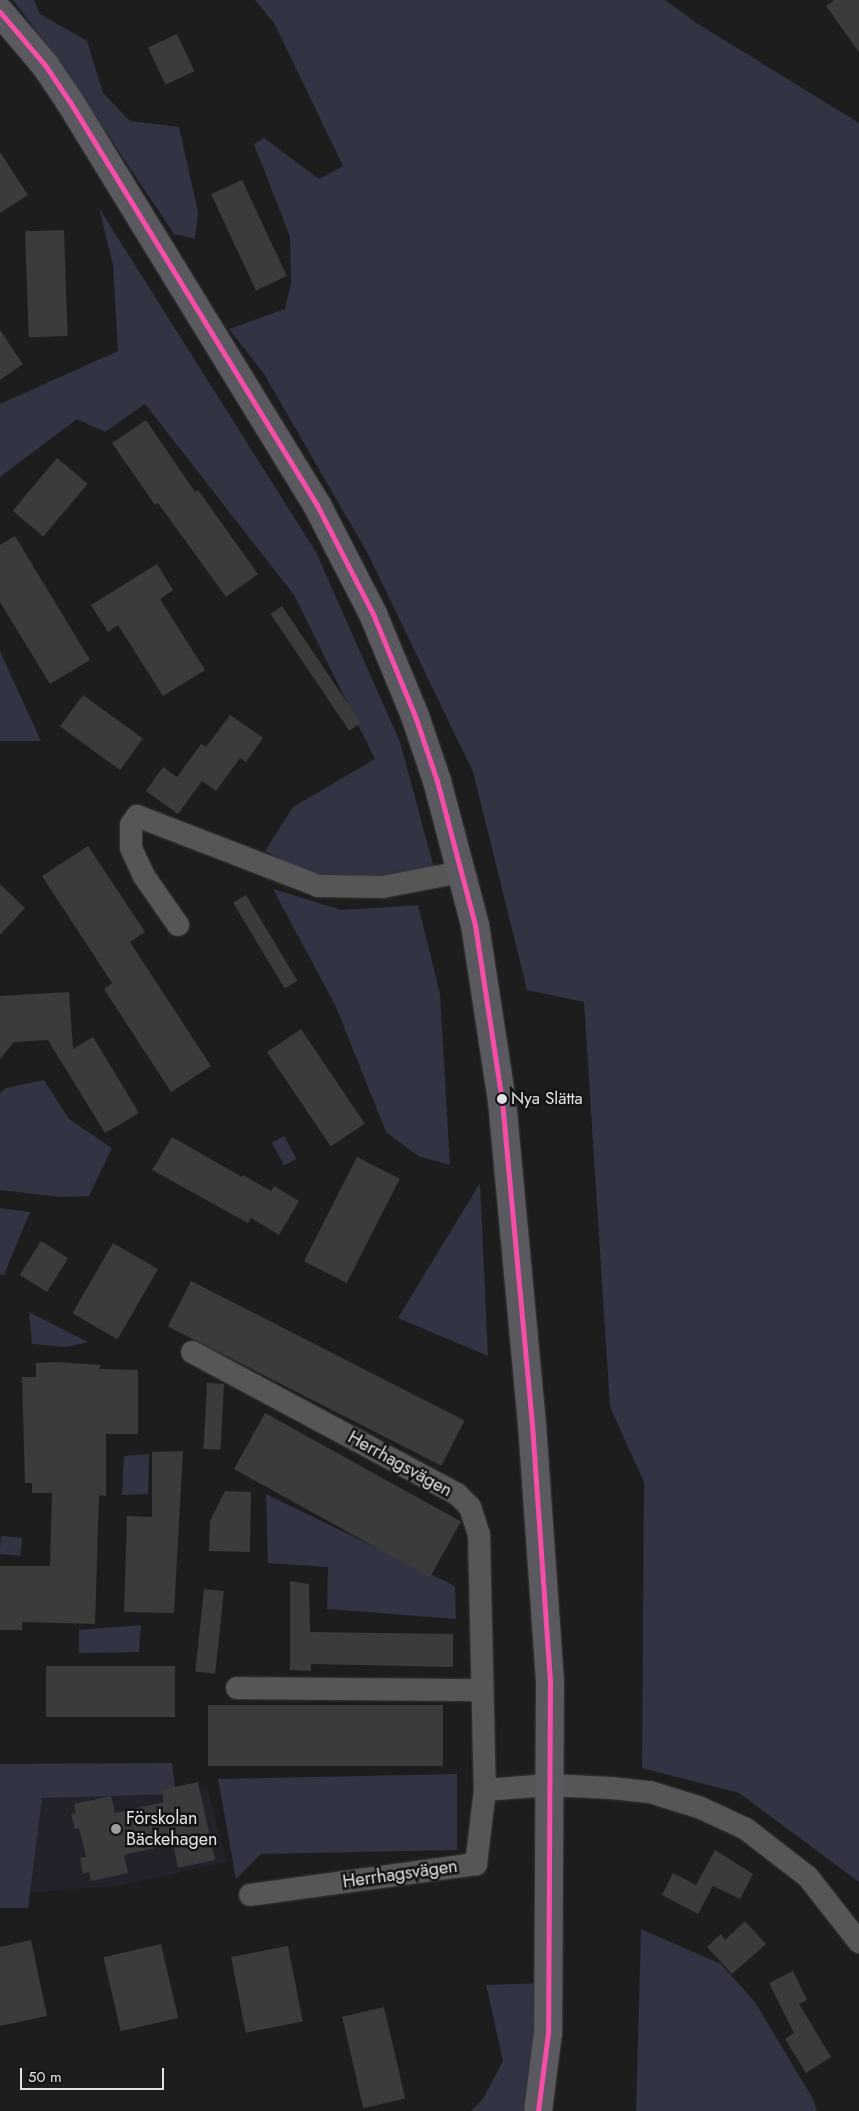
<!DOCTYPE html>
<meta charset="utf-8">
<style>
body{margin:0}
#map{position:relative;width:859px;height:2111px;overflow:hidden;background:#1d1d1e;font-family:Jost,sans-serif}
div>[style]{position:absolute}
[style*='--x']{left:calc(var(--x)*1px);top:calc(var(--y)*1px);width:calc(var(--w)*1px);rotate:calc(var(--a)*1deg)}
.built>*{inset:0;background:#22232a}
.green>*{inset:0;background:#323343;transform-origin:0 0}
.building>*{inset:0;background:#3b3b3c;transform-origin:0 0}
.roads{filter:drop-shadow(0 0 1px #373738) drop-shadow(0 0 1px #373738)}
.street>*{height:22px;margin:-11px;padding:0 11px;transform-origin:11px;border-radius:11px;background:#565657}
.secondary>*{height:28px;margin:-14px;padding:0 14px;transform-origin:14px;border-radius:14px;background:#59595f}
.bus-1>*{height:5px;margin:-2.5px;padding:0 2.5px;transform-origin:2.5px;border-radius:2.5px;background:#f54da8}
.dots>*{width:14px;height:14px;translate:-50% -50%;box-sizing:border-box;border:2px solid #131416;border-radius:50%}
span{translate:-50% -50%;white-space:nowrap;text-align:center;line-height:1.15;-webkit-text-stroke:5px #131416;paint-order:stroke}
.bus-label{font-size:17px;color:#e3e3e5}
.left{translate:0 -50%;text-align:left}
.street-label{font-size:18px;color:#e3e3e5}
.poi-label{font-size:18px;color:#e3e3e5}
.scale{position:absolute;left:20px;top:2068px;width:144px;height:22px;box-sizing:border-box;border:2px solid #e3e3e5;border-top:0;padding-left:6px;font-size:15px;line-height:18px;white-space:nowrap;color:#e3e3e5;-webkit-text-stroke:4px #131416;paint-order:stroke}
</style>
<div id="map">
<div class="built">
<i style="clip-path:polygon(207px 1787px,227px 1862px,123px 1885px,8px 1895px,17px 1797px)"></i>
</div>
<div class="green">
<i style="clip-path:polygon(13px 0,34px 0,40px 14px,87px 41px,103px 93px,130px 121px,179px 127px,198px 212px,195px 239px,174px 234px,59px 62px)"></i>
<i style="clip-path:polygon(255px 0,665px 0,698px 24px,859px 123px,859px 1882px,739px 1793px,642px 1768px,644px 1482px,610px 1407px,584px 1002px,527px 990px,473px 772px,368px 554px,264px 374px,229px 329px,285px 309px,291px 283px,290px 237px,254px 144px,264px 138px,319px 179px,343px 166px,274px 23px)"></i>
<i style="clip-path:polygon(99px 208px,316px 552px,400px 742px,434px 868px,355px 883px,307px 874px,265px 851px,293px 807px,375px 759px,294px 595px,145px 404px,105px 432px,77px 419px,0 477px,0 404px,118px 351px,113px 265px)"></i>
<i style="clip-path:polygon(0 651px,41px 741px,0 741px)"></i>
<i style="clip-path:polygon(273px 889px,342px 910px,418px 905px,440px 994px,450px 1165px,418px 1156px,386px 1132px,336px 1007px)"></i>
<i style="clip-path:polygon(44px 1080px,69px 1119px,112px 1148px,89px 1196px,60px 1197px,0 1190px,0 1093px,6px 1088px)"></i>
<i style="left:284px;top:1136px;width:26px;height:14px;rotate:61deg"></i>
<i style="clip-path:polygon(480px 1183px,488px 1356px,398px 1318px)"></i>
<i style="clip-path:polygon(0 1208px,30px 1212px,4px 1275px,0 1274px)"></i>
<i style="clip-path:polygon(29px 1312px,88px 1342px,66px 1347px,32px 1344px)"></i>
<i style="clip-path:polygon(149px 1454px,148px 1494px,122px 1495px,124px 1456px)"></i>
<i style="clip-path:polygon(266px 1494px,455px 1586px,456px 1619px,327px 1609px,328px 1567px,268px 1563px)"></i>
<i style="left:1px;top:1536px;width:21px;height:18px;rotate:5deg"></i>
<i style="clip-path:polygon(141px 1625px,139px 1652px,79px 1653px,79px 1630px)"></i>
<i style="clip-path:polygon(172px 1763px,176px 1794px,42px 1798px,28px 1908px,0 1908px,0 1764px)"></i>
<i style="clip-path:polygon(457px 1774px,457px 1850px,261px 1854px,236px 1879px,218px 1779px)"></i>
<i style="clip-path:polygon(641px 1929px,721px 1964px,755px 2002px,813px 2099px,817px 2111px,636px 2111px)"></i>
<i style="clip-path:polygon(542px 1983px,523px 2111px,471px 2111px,483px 2099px,503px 2061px,486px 1985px)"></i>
</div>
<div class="building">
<i style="clip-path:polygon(834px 0,859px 0,859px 52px,826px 6px)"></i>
<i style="left:177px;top:34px;width:41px;height:32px;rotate:65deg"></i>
<i style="clip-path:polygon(0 152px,28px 195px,0 213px)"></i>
<i style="left:242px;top:180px;width:106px;height:34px;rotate:65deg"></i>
<i style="left:64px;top:230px;width:106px;height:39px;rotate:88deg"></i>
<i style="clip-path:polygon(0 330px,23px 364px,0 380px)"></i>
<i style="clip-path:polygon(146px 420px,195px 492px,198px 490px,258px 574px,226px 597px,158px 503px,155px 505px,112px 443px)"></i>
<i style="left:57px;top:458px;width:40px;height:69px;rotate:40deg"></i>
<i style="clip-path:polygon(15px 536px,90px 660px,50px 684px,0 602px,0 545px)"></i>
<i style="clip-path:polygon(157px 564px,173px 590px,160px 599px,205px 670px,163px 696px,118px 625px,108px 632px,91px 605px)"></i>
<i style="left:282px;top:606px;width:141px;height:14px;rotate:56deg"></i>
<i style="left:83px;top:695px;width:74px;height:39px;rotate:36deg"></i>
<i style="clip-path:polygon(230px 715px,263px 738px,246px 762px,240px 758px,216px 791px,202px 781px,178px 814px,146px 791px,163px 767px,177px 777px,201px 744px,206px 747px)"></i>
<i style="clip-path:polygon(88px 846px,145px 932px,130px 942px,211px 1066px,171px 1092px,104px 989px,112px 983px,42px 876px)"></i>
<i style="clip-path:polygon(0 884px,25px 908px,0 935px)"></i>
<i style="left:246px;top:895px;width:100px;height:15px;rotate:59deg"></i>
<i style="clip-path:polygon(69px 992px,73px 1049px,93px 1037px,139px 1113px,105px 1133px,48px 1040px,14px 1042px,0 1059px,0 996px)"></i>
<i style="left:301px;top:1029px;width:114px;height:41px;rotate:56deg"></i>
<i style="clip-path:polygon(172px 1137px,242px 1177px,243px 1175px,271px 1191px,274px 1186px,299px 1201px,279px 1235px,251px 1218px,248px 1223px,152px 1170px)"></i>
<i style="left:357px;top:1157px;width:48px;height:117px;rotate:27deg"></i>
<i style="left:41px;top:1241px;width:32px;height:40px;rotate:32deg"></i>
<i style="left:113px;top:1243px;width:52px;height:81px;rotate:30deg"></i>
<i style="left:191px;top:1281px;width:307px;height:51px;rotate:27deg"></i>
<i style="clip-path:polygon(55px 1362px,101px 1365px,99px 1369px,138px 1370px,138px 1434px,106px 1434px,106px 1496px,99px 1495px,95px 1624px,22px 1622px,22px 1630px,0 1630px,0 1566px,50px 1566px,52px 1493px,32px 1493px,32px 1483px,25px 1483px,22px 1377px,36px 1377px,36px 1363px)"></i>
<i style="left:207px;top:1383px;width:17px;height:66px;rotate:3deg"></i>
<i style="left:265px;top:1413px;width:224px;height:64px;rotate:29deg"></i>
<i style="clip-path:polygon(183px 1451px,174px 1613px,124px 1612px,127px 1516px,152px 1517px,152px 1452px)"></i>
<i style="clip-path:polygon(225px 1491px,251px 1492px,250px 1552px,209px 1551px,210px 1521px)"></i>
<i style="clip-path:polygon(290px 1581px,309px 1584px,310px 1632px,453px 1634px,453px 1667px,311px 1664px,311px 1671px,290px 1670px)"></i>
<i style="left:204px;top:1589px;width:20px;height:83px;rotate:6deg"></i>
<i style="left:175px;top:1666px;width:51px;height:129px;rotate:90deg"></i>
<i style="left:208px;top:1705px;width:235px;height:61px"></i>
<i style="clip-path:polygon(198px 1782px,215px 1860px,178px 1868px,173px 1844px,124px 1855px,128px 1873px,91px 1881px,89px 1872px,83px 1874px,80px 1858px,86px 1857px,79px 1828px,75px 1829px,71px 1814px,76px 1813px,74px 1804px,111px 1796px,115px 1813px,164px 1802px,161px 1790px)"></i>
<i style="clip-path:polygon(715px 1850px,753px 1874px,740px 1899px,713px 1886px,698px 1914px,662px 1895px,673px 1873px,696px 1885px)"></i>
<i style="clip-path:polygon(745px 1921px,766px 1944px,732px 1974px,707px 1947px,721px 1934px,725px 1940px)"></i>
<i style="clip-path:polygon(31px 1940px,47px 2016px,0 2026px,0 1947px)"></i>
<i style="left:161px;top:1944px;width:76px;height:59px;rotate:77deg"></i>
<i style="left:288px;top:1946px;width:77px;height:58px;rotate:79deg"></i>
<i style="clip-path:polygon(793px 1971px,807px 2000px,799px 2004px,831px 2057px,806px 2073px,785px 2039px,794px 2033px,769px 1983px)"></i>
<i style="left:384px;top:2007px;width:94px;height:43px;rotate:77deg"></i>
</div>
<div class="roads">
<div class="street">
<i style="--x:178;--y:925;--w:60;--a:-124.8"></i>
<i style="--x:144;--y:876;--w:31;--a:-115"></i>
<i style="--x:131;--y:848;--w:23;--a:-90"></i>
<i style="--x:131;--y:825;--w:11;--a:-56"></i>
<i style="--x:137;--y:816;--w:194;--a:21.1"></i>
<i style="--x:318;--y:886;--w:65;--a:0.9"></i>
<i style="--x:383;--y:887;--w:79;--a:-10.9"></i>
<i style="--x:192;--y:1352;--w:301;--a:28.2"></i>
<i style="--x:457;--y:1494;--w:18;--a:45"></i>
<i style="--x:470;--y:1507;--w:28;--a:72"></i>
<i style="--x:479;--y:1534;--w:256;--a:88.7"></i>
<i style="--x:485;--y:1790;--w:75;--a:96.9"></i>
<i style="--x:476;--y:1864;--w:228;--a:172.2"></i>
<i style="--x:237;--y:1688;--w:243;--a:0.5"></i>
<i style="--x:485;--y:1790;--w:64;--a:-4.5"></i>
<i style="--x:549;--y:1785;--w:62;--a:2.8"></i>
<i style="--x:611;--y:1788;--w:39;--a:6"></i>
<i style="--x:650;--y:1792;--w:53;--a:17.4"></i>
<i style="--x:701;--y:1808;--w:50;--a:25"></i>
<i style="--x:746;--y:1829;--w:78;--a:37.7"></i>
<i style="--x:808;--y:1877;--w:83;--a:51.9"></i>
</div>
<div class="secondary">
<i style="--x:0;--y:12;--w:70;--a:49.7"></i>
<i style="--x:45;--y:65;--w:45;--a:56"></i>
<i style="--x:70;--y:102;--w:473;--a:58.5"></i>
<i style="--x:317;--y:505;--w:123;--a:62.8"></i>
<i style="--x:373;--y:614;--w:110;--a:67.6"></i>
<i style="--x:415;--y:716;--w:69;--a:71.3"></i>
<i style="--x:437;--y:781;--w:149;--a:75.2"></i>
<i style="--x:475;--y:925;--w:178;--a:81.3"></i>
<i style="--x:502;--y:1101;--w:324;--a:84.7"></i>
<i style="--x:532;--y:1424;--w:257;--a:86"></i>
<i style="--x:550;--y:1680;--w:353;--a:90.3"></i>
<i style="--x:548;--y:2033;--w:79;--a:97.3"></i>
</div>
</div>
<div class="bus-1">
<i style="--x:0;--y:12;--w:70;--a:49.7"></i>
<i style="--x:45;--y:65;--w:45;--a:56"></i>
<i style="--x:70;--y:102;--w:473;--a:58.5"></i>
<i style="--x:317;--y:505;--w:123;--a:62.8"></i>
<i style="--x:373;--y:614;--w:110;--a:67.6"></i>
<i style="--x:415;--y:716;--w:69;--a:71.3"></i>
<i style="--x:437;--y:781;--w:149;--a:75.2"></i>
<i style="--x:475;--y:925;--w:178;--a:81.3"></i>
<i style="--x:502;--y:1101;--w:324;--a:84.7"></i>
<i style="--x:532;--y:1424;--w:257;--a:86"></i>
<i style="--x:550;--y:1680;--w:353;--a:90.3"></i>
<i style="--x:548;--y:2033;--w:79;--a:97.3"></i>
</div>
<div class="dots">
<i style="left:502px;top:1099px;background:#e3e3e5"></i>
<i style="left:116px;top:1829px;background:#9e9e9f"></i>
</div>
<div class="bus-label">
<span class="left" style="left:511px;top:1099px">Nya Slätta</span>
</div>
<div class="street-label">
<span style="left:400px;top:1464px;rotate:29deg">Herrhagsvägen</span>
<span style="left:400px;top:1874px;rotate:-8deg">Herrhagsvägen</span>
</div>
<div class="poi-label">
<span class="left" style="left:126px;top:1829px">Förskolan<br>Bäckehagen</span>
</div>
<div class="scale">50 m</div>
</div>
